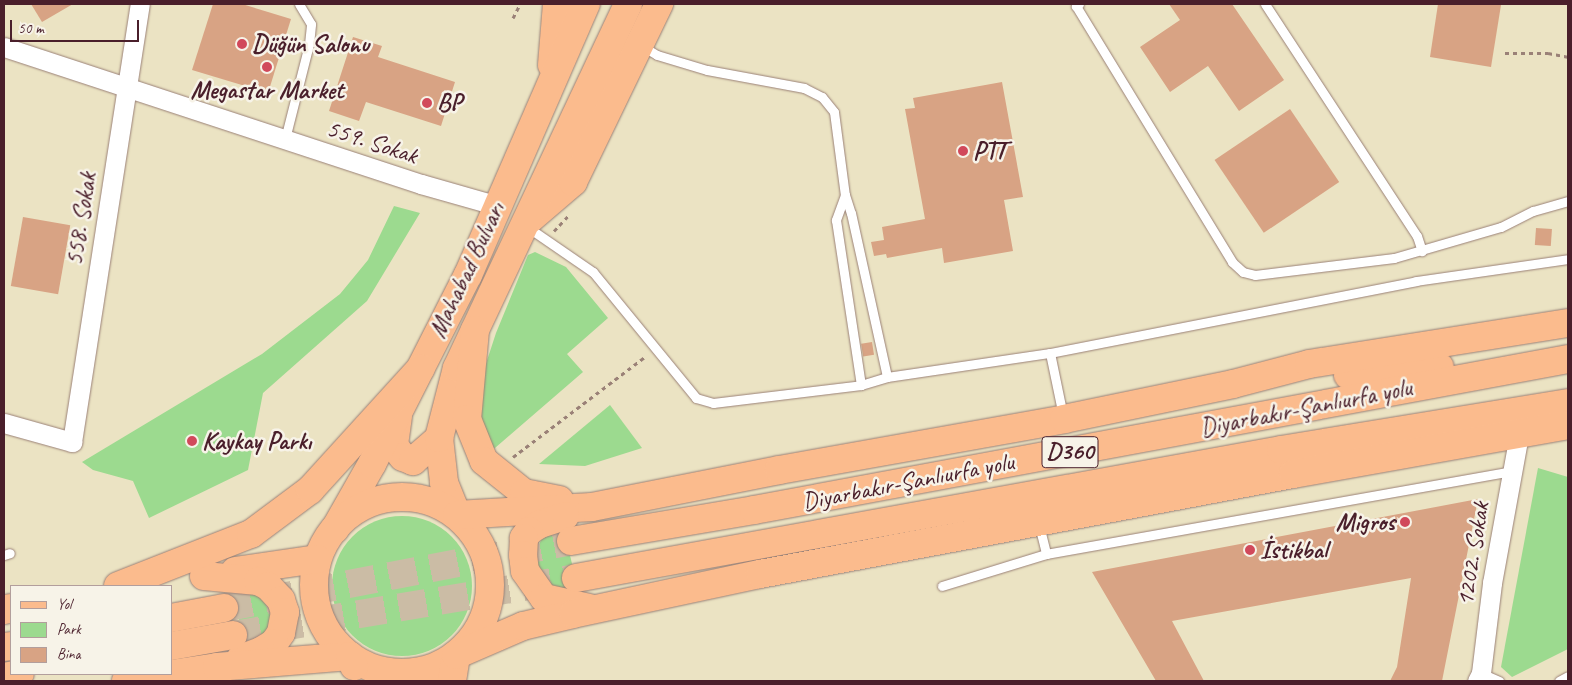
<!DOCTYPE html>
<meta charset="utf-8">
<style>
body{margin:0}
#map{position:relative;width:1572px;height:685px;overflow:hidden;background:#ebe3c3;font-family:Caveat,sans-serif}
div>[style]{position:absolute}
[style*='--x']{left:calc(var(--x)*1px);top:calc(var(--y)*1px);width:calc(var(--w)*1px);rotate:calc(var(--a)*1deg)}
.green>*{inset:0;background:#9cda8f}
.round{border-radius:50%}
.building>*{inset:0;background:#d8a384;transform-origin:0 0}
.highway-tunnel>*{height:28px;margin-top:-14px;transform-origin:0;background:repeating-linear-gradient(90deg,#cbbca5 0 28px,transparent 0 42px)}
.path>*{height:3px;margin-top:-1.5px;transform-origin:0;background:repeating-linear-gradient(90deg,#9a8177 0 4px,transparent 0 8px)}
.roads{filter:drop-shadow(0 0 1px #9a8177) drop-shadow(0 0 1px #9a8177)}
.lane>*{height:9px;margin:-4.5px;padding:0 4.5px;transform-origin:4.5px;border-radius:4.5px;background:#fff}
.street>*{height:19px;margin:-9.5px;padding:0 9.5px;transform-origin:9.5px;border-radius:9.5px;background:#fff}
.primary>*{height:28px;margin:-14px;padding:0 14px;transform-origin:14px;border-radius:14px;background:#fbbb8d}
.highway>*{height:28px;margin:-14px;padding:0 14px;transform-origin:14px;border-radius:14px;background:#fbbb8d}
.highway>.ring{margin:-14px;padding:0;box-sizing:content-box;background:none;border:28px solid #fbbb8d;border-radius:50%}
.dots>*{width:14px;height:14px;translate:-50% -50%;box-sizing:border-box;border:2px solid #f7f3e8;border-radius:50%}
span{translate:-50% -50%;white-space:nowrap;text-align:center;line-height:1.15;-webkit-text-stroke:5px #f7f3e8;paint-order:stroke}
.shield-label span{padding:1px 4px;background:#f7f3e8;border:1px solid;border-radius:4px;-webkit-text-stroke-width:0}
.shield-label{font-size:24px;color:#4a1f2b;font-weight:700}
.poi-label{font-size:25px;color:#4a1f2b;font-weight:700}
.left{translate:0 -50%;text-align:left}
.right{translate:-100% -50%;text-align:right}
.street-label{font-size:25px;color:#4a1f2b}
.frame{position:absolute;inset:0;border:5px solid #4a1f2b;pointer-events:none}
.legend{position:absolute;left:10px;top:585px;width:162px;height:90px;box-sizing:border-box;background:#f7f3e8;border:1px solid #b29e9c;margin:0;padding:6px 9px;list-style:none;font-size:15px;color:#4a1f2b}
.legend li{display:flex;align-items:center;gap:10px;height:25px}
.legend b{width:25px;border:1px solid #b29e9c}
.scale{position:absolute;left:10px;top:20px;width:129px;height:22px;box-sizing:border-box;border:2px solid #4a1f2b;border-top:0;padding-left:6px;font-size:15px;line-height:18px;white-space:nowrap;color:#4a1f2b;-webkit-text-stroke:4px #f7f3e8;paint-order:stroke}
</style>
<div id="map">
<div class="green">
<i style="clip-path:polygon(394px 206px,420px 213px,367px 301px,263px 393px,248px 470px,149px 518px,133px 481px,93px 470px,82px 462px,262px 354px,340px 294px,368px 260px)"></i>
<i style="clip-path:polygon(535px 252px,566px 267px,608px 318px,567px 354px,583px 372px,488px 454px,474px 420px,477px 391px,496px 333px,528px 255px)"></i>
<i style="clip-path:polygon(610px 405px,642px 448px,585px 466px,539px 464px)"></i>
<i style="clip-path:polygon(1538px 468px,1568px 477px,1568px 649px,1512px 677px,1501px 667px)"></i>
<i class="round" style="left:332px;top:516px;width:140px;height:140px"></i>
<i style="clip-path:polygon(563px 526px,578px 589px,561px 589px,545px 584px,539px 576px,535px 553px,542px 538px)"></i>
<i style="clip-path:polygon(233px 585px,269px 601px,272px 613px,272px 624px,261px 640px,244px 648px)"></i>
</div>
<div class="building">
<i style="clip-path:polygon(31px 4px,73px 4px,42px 22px)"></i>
<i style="clip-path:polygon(213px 4px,242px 4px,291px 19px,268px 93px,192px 70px)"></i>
<i style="clip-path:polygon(1169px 4px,1232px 4px,1284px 80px,1239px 111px,1208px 66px,1170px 92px,1140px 47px,1180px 20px)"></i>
<i style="clip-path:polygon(1438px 4px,1501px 5px,1491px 67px,1430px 57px)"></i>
<i style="clip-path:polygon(353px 37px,382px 46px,378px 57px,455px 82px,441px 126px,366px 102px,359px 121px,329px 111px)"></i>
<i style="clip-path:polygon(1002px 82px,1023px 197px,1004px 200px,1013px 251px,944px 263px,942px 248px,887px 258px,886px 254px,874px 256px,871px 242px,884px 240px,882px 227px,925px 219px,905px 109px,915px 108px,913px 98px)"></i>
<i style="left:1290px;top:109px;width:88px;height:91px;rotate:56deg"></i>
<i style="left:23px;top:217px;width:48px;height:70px;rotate:10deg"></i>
<i style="left:1536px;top:228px;width:16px;height:17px;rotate:4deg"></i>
<i style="left:872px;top:342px;width:13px;height:11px;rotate:81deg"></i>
<i style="clip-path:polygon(1478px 499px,1442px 681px,1390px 681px,1397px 667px,1411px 578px,1172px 621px,1204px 681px,1156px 681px,1092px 572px)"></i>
</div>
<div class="highway-tunnel">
<i style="--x:224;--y:608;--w:353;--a:-10.9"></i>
<i style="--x:233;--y:635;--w:348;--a:-9.4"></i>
</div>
<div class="path">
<i style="--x:513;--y:18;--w:16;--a:-63"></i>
<i style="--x:1505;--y:53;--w:43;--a:0"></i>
<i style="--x:1548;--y:53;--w:20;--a:11"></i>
<i style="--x:554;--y:231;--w:23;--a:-47"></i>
<i style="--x:513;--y:457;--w:167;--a:-37.2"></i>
</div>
<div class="roads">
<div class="lane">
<i style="--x:1079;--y:4;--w:4;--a:146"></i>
<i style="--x:1076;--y:6;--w:300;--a:58.6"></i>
<i style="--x:1232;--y:262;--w:15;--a:42"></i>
<i style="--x:1243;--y:272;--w:12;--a:14"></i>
<i style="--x:1255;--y:275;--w:140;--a:-7"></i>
<i style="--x:1394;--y:258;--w:111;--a:-16.2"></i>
<i style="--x:1501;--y:227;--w:36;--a:-27"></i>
<i style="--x:1533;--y:211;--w:36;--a:-16"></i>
<i style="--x:1265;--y:4;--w:277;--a:56.8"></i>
<i style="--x:1417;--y:236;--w:16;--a:72"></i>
<i style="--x:642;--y:46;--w:17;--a:31"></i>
<i style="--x:657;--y:55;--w:52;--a:16.7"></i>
<i style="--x:707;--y:70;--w:99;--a:10.5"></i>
<i style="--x:804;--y:88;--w:20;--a:27"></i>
<i style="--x:822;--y:97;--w:19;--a:51"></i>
<i style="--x:834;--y:112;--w:84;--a:82.5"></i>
<i style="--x:845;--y:195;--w:19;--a:72"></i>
<i style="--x:851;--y:213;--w:168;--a:77.6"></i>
<i style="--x:285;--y:139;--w:98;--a:-75.8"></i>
<i style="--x:309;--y:44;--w:20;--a:-84"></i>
<i style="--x:311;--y:24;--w:23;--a:-121"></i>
<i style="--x:845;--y:195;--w:27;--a:110"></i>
<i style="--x:836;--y:220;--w:167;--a:81.4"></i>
<i style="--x:526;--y:226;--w:81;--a:34.5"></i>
<i style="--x:593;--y:272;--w:163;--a:50.7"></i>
<i style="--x:696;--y:398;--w:18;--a:16"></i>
<i style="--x:713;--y:403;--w:149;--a:-6.9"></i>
<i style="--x:861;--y:385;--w:27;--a:-17"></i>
<i style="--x:887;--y:377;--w:165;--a:-8.4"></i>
<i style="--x:1050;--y:353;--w:373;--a:-11.1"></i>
<i style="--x:1416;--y:281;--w:154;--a:-8.2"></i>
<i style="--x:1050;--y:353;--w:64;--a:78.3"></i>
<i style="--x:1039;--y:525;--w:30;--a:76"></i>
<i style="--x:4;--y:555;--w:6;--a:-18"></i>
<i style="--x:942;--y:586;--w:109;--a:-17.1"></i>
<i style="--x:1046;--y:554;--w:474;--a:-10.1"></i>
<i style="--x:1481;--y:673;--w:20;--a:24"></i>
<i style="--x:1559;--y:681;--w:10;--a:-29"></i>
</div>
<div class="street">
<i style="--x:4;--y:47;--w:439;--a:18.2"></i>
<i style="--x:421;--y:184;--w:80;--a:15.9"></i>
<i style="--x:4;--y:423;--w:71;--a:15.6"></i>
<i style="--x:72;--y:442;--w:443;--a:-81.2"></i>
<i style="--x:1477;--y:681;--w:9;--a:-63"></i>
<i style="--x:1481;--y:673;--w:91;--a:-83"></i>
<i style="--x:1492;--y:583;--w:151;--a:-79.7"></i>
</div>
<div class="primary">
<i style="--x:552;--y:65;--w:61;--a:-85.3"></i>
<i style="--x:530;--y:219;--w:57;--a:-40.7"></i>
<i style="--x:573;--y:182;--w:198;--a:-64.2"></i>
<i style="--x:398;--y:416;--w:30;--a:98"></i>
<i style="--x:394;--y:446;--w:14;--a:51"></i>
<i style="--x:403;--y:457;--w:11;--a:22"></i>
<i style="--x:413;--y:461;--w:35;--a:-41"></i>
<i style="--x:457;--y:515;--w:35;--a:-112"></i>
<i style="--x:444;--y:482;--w:44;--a:-96.5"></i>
<i style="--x:439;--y:438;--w:72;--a:-75.6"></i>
<i style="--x:457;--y:368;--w:402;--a:-64.8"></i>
<i style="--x:335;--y:529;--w:75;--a:-60.4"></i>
<i style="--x:372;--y:464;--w:212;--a:-63.1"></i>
<i style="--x:468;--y:275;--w:296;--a:-66.5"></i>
</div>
<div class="highway">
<i style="--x:475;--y:330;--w:89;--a:95.1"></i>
<i style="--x:467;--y:419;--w:45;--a:68"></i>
<i style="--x:484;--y:461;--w:51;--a:38.7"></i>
<i style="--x:524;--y:493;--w:36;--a:11"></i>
<i style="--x:1348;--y:375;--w:92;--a:-5"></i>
<i class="ring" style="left:314px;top:497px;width:148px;height:148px"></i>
<i style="--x:457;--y:515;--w:135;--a:-3.4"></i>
<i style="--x:592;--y:507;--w:191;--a:-11.2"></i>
<i style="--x:779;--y:470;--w:290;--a:-10.1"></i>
<i style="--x:1064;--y:419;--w:173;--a:-11.7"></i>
<i style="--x:1233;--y:384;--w:79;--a:-14.7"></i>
<i style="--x:1309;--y:364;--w:262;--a:-9"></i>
<i style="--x:565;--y:516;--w:26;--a:162"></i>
<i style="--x:540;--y:524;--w:13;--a:148"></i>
<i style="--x:529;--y:531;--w:9;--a:126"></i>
<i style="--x:524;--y:538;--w:17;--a:93"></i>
<i style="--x:523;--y:555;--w:16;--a:83"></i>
<i style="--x:525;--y:571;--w:33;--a:55"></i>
<i style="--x:544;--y:598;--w:46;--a:12.5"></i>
<i style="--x:571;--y:541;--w:186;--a:-9.6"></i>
<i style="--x:754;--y:510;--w:828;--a:-10.51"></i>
<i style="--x:235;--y:571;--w:83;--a:-8.3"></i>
<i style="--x:204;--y:576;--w:54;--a:5.3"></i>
<i style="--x:258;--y:581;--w:11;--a:27"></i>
<i style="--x:268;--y:586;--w:19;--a:47"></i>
<i style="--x:281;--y:600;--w:13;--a:72"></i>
<i style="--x:285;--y:612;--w:21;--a:101"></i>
<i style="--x:281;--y:633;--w:12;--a:125"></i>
<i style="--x:274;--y:643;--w:15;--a:148"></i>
<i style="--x:261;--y:651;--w:22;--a:159"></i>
<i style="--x:576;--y:578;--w:717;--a:-10.29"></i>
<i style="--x:1281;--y:450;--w:291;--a:-9.3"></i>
<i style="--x:118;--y:586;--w:143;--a:-21.4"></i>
<i style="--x:251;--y:534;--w:74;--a:-36.7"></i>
<i style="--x:310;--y:490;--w:164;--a:-47.7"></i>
<i style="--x:4;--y:610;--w:7;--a:-16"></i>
<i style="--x:171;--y:618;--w:54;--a:-10.7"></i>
<i style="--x:171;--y:646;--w:63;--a:-10.1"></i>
<i style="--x:4;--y:647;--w:7;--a:-8"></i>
<i style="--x:4;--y:677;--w:16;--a:-11"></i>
<i style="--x:126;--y:681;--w:92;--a:-8.7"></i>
<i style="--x:217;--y:667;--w:133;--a:-4.7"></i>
<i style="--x:350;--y:656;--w:11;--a:68"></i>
<i style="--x:452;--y:681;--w:26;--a:-81"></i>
<i style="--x:456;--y:655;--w:73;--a:-23.4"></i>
<i style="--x:523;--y:626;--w:51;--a:-13.5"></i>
<i style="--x:573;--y:614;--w:191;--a:-12.1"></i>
<i style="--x:760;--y:574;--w:542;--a:-10.63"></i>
<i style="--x:1293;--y:474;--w:279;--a:-10.1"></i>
</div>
</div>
<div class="dots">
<i style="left:242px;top:44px;background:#d1495b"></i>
<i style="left:267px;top:67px;background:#d1495b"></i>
<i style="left:427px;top:103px;background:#d1495b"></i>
<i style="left:963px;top:151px;background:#d1495b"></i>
<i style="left:192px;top:441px;background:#d1495b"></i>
<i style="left:1405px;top:522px;background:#d1495b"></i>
<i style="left:1250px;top:550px;background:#d1495b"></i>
</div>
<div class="shield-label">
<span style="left:1070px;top:452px">D360</span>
</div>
<div class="poi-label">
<span class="left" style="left:252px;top:44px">Düğün Salonu</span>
<span style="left:267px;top:90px">Megastar Market</span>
<span class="left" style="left:437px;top:103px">BP</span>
<span class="left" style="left:973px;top:151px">PTT</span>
<span class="left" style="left:202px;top:441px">Kaykay Parkı</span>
<span class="right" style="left:1395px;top:522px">Migros</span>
<span class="left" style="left:1260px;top:550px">İstikbal</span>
</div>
<div class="street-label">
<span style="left:372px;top:142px;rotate:18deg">559. Sokak</span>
<span style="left:81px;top:219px;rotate:-81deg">558. Sokak</span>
<span style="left:467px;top:270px;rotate:-65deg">Mahabad Bulvarı</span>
<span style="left:1306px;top:408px;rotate:-11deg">Diyarbakır-Şanlıurfa yolu</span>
<span style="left:908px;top:482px;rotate:-11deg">Diyarbakır-Şanlıurfa yolu</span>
<span style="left:1473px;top:554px;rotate:-81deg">1202. Sokak</span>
</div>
<div class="frame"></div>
<ul class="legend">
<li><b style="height:6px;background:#fbbb8d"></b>Yol</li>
<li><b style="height:14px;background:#9cda8f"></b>Park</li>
<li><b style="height:14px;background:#d8a384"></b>Bina</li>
</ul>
<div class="scale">50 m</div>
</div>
